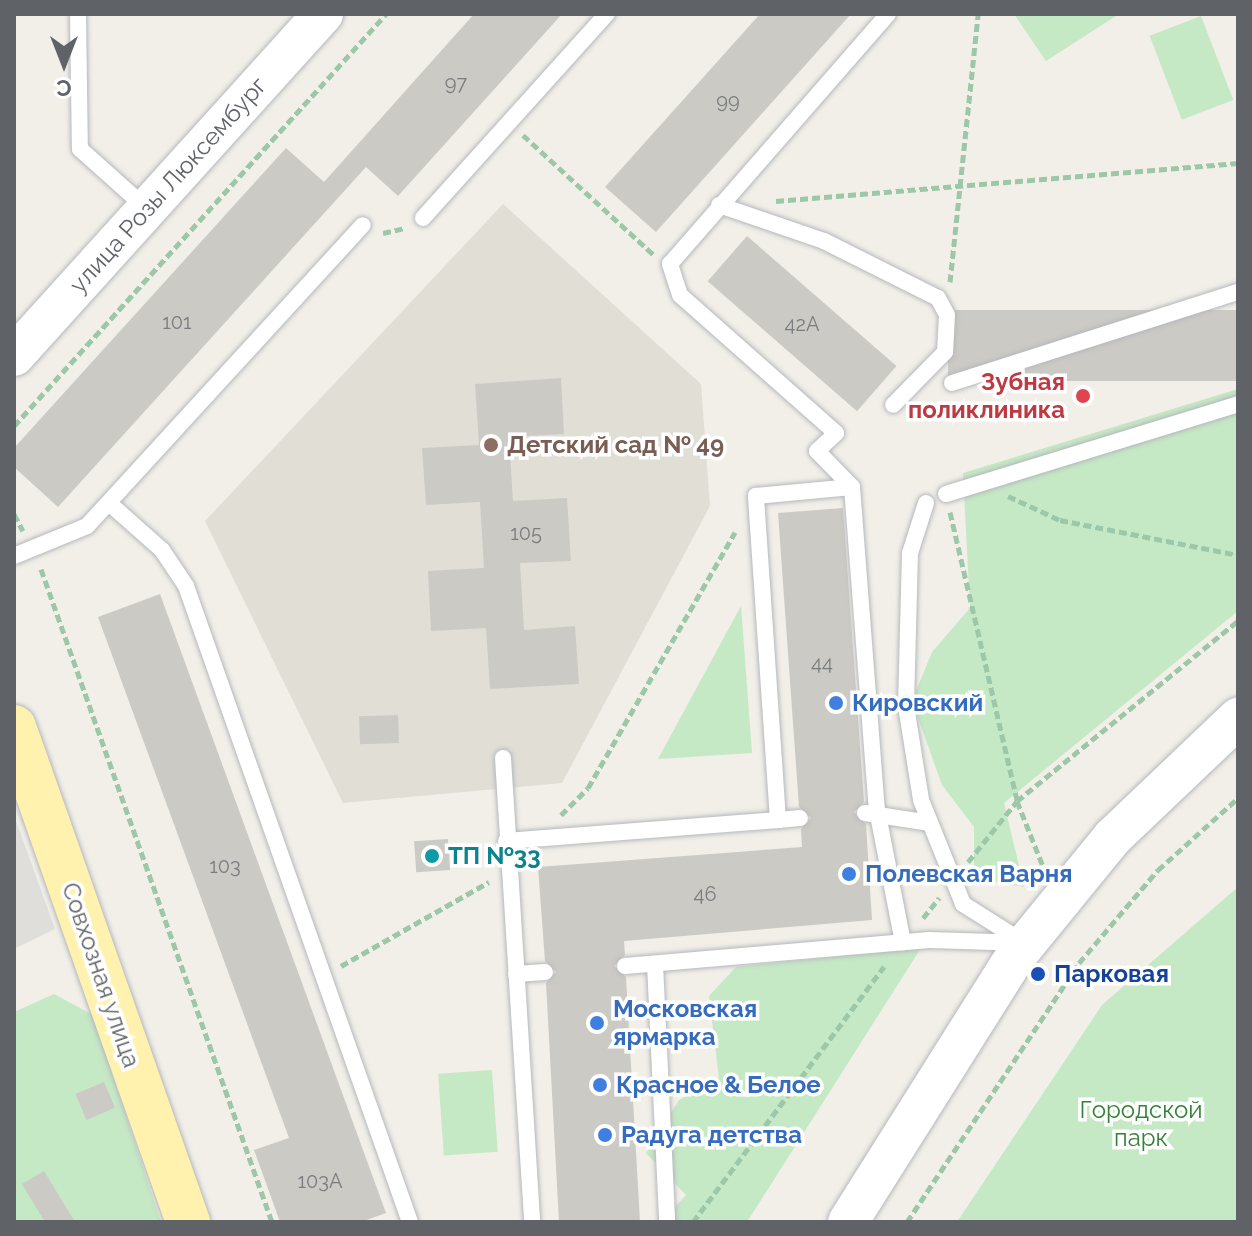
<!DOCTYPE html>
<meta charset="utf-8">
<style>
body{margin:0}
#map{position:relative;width:1252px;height:1236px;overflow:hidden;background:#f1efe8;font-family:Raleway,sans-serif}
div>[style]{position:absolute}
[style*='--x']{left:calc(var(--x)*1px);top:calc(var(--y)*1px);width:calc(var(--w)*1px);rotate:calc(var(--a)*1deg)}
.industrial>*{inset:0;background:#e0deda}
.education>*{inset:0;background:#e1ded6}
.green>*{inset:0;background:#c5e8c5;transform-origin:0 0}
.building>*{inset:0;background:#cccac5;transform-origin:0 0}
.path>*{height:5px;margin-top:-2.5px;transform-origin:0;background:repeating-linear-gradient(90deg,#9cc7a9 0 8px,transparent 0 12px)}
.roads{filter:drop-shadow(0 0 2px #b5b8bc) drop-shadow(0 0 2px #b5b8bc)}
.service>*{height:16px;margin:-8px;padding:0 8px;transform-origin:8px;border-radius:8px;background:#fff}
.tertiary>*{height:40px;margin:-20px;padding:0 20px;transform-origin:20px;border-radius:20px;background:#fff}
.primary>*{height:44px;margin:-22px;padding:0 22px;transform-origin:22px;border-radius:22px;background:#fff2af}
.dots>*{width:22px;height:22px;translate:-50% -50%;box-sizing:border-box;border:4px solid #fff;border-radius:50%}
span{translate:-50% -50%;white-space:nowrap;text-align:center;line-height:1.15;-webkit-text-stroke:7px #fff;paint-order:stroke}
.number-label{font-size:20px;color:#7a7d7f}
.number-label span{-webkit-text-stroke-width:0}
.street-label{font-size:24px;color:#5f6368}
.health-label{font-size:24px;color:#be3a42;font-weight:700}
.right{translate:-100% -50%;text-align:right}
.education-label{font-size:24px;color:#785e54;font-weight:700}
.left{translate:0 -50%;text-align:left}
.shop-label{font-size:24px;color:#366cbe;font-weight:700}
.culture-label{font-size:24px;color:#0d838f;font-weight:700}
.transit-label{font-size:24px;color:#164399;font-weight:700}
.park-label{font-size:24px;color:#348238}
.frame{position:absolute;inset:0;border:16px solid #5f6368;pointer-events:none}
.north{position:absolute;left:24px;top:24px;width:80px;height:80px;-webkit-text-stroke:6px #fff;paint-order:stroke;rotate:180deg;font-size:22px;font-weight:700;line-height:32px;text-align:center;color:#5f6368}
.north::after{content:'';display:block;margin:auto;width:28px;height:36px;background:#5f6368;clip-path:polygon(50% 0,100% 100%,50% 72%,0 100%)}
</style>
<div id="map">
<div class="industrial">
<i style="clip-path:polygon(14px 815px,55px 929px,14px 949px)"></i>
</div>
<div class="education">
<i style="clip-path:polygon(503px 204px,701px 384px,710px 506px,562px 783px,343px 803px,205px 521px)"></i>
</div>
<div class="green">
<i style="clip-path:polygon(1014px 14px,1119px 14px,1046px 61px)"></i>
<i style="left:1201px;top:16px;width:90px;height:55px;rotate:69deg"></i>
<i style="clip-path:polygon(1238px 389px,1238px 611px,1004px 803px,1024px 887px,974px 878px,974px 827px,942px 785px,912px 701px,932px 652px,970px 608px,963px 473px)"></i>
<i style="clip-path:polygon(741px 606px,752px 753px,658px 759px)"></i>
<i style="clip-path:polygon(1238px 887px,1238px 1222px,957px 1222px,1102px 1005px)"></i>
<i style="clip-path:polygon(921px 948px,747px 1222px,661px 1222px,686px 1195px,646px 1153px,679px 1100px,719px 1078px,709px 996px,736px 967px)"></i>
<i style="clip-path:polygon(54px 994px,93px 1015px,161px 1222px,14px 1222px,14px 1012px)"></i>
<i style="left:492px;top:1070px;width:82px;height:54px;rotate:86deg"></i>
</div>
<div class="building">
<i style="clip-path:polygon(474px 14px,562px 14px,398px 196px,366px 167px,58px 507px,14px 467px,14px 448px,286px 148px,324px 182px)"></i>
<i style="clip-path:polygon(760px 14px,851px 14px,656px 232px,605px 187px)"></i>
<i style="left:747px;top:236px;width:198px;height:60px;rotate:41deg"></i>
<i style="left:1238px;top:310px;width:71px;height:290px;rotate:90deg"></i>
<i style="clip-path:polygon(561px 378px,564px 434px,509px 437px,513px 501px,567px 498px,571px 561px,520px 563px,524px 630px,575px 626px,579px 684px,490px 689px,486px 628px,431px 631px,428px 571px,484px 568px,480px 502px,426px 505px,422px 448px,479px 445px,475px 384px)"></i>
<i style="clip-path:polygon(843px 508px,864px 802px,854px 812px,866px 824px,872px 920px,624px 941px,625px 955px,614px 966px,626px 977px,640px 1222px,559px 1222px,546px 983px,556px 972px,545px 961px,538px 867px,802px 847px,801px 829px,811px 818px,799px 807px,778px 513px)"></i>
<i style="clip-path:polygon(160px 594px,386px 1213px,361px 1222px,280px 1222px,254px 1150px,289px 1138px,98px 617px)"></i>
<i style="left:398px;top:715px;width:28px;height:39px;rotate:88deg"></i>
<i style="left:448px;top:839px;width:31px;height:34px;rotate:86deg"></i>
<i style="left:104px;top:1082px;width:28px;height:31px;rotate:67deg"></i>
<i style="clip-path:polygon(44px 1171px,75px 1222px,45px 1222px,22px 1184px)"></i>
</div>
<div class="path">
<i style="--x:523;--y:135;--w:178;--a:42.5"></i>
<i style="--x:776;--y:201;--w:464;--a:-4.7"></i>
<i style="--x:383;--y:233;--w:23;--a:-13"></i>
<i style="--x:950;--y:282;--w:269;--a:-84"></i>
<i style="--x:14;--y:426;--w:555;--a:-47.92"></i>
<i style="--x:1008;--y:496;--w:57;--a:24.8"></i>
<i style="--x:1060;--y:520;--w:181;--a:11.1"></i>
<i style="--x:950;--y:512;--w:297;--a:76.9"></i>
<i style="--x:1017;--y:801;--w:73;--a:68.3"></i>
<i style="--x:14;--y:514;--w:19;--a:62"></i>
<i style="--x:41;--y:569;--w:693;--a:70.52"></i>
<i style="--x:561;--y:815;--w:38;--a:-45"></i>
<i style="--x:588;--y:788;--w:295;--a:-60.1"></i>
<i style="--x:968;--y:862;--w:78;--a:-51.2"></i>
<i style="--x:1017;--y:801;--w:285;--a:-39.2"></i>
<i style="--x:923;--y:918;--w:26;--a:-51"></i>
<i style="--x:341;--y:966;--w:170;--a:-29.6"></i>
<i style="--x:693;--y:1222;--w:319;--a:-53.2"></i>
<i style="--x:907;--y:1222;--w:311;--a:-56.4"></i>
<i style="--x:1079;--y:963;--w:122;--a:-49.7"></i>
<i style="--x:1158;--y:870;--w:108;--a:-42"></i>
</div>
<div class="roads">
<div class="service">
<i style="--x:78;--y:14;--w:135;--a:89.2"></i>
<i style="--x:80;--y:149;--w:89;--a:41.8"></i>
<i style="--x:719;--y:205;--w:111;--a:18.9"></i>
<i style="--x:824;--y:241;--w:127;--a:26.6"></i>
<i style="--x:938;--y:298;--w:19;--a:62"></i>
<i style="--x:947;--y:315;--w:37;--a:93"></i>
<i style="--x:945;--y:352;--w:74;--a:134.5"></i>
<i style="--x:423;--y:218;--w:275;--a:-48"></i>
<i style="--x:952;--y:383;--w:300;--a:-17.7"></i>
<i style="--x:852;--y:487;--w:324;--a:85.6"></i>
<i style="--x:877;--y:810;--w:135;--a:78.9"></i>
<i style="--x:946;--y:494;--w:306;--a:-17.1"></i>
<i style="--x:109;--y:503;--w:71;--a:41.6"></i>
<i style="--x:162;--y:550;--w:43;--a:56.3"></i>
<i style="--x:186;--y:586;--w:674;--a:70.6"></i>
<i style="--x:926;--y:503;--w:52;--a:107.7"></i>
<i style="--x:910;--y:553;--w:153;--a:91.5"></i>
<i style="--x:906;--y:706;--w:95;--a:80.9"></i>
<i style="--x:921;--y:800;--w:112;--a:68"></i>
<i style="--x:963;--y:904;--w:73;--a:32.2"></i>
<i style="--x:14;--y:556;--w:79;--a:-22.3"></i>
<i style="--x:87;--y:526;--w:408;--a:-47.5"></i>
<i style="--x:503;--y:758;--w:465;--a:86.4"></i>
<i style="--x:865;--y:813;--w:66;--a:8.7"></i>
<i style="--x:778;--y:820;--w:22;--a:-5"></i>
<i style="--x:506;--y:841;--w:273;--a:-4.4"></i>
<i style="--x:778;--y:820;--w:325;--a:-93.9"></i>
<i style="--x:756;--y:496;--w:96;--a:-5.4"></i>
<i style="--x:852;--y:487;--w:50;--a:-134.2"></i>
<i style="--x:817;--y:451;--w:26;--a:-43"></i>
<i style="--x:836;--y:433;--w:208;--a:-138.5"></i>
<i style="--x:680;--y:295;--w:33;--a:-108"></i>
<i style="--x:670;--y:264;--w:332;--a:-48.9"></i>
<i style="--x:655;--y:964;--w:258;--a:87.3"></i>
<i style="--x:625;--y:966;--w:305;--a:-4.9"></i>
<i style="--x:929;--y:940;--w:94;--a:1.8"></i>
<i style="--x:516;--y:974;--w:29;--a:-4"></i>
</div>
<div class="tertiary">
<i style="--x:14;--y:356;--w:461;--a:-47.9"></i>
<i style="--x:848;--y:1222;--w:313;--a:-57.8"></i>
<i style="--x:1015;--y:957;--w:155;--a:-50.8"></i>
<i style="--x:1113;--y:837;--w:173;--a:-43.6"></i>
</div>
<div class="primary">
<i style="--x:14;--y:727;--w:525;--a:70.63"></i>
</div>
</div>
<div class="dots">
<i style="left:1083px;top:396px;background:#e0444e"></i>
<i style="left:491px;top:445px;background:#8d6e63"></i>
<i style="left:836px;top:703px;background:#3f7fe0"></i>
<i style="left:432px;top:856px;background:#0f9aa8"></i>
<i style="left:849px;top:874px;background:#3f7fe0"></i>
<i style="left:1038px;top:974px;background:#1a4fb4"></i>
<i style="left:597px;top:1023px;background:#3f7fe0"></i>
<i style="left:600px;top:1085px;background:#3f7fe0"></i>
<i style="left:605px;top:1135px;background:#3f7fe0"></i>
</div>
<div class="number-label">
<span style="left:456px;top:83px">97</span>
<span style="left:728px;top:101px">99</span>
<span style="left:177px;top:322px">101</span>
<span style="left:802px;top:324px">42А</span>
<span style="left:526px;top:533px">105</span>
<span style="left:822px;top:663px">44</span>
<span style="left:225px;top:866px">103</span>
<span style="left:705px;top:894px">46</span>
<span style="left:320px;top:1181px">103А</span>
</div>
<div class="street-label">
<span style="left:168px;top:185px;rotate:-48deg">улица Розы Люксембург</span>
<span style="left:101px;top:975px;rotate:71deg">Совхозная улица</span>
</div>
<div class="health-label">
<span class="right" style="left:1065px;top:396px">Зубная<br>поликлиника</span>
</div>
<div class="education-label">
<span class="left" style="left:507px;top:445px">Детский сад № 49</span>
</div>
<div class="shop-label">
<span class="left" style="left:852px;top:703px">Кировский</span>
<span class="left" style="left:865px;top:874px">Полевская Варня</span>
<span class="left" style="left:613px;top:1023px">Московская<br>ярмарка</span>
<span class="left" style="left:616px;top:1085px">Красное &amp; Белое</span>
<span class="left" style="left:621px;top:1135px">Радуга детства</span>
</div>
<div class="culture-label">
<span class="left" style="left:448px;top:856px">ТП №33</span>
</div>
<div class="transit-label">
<span class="left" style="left:1054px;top:974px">Парковая</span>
</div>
<div class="park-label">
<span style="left:1141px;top:1124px">Городской<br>парк</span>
</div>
<div class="frame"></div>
<div class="north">С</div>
</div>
